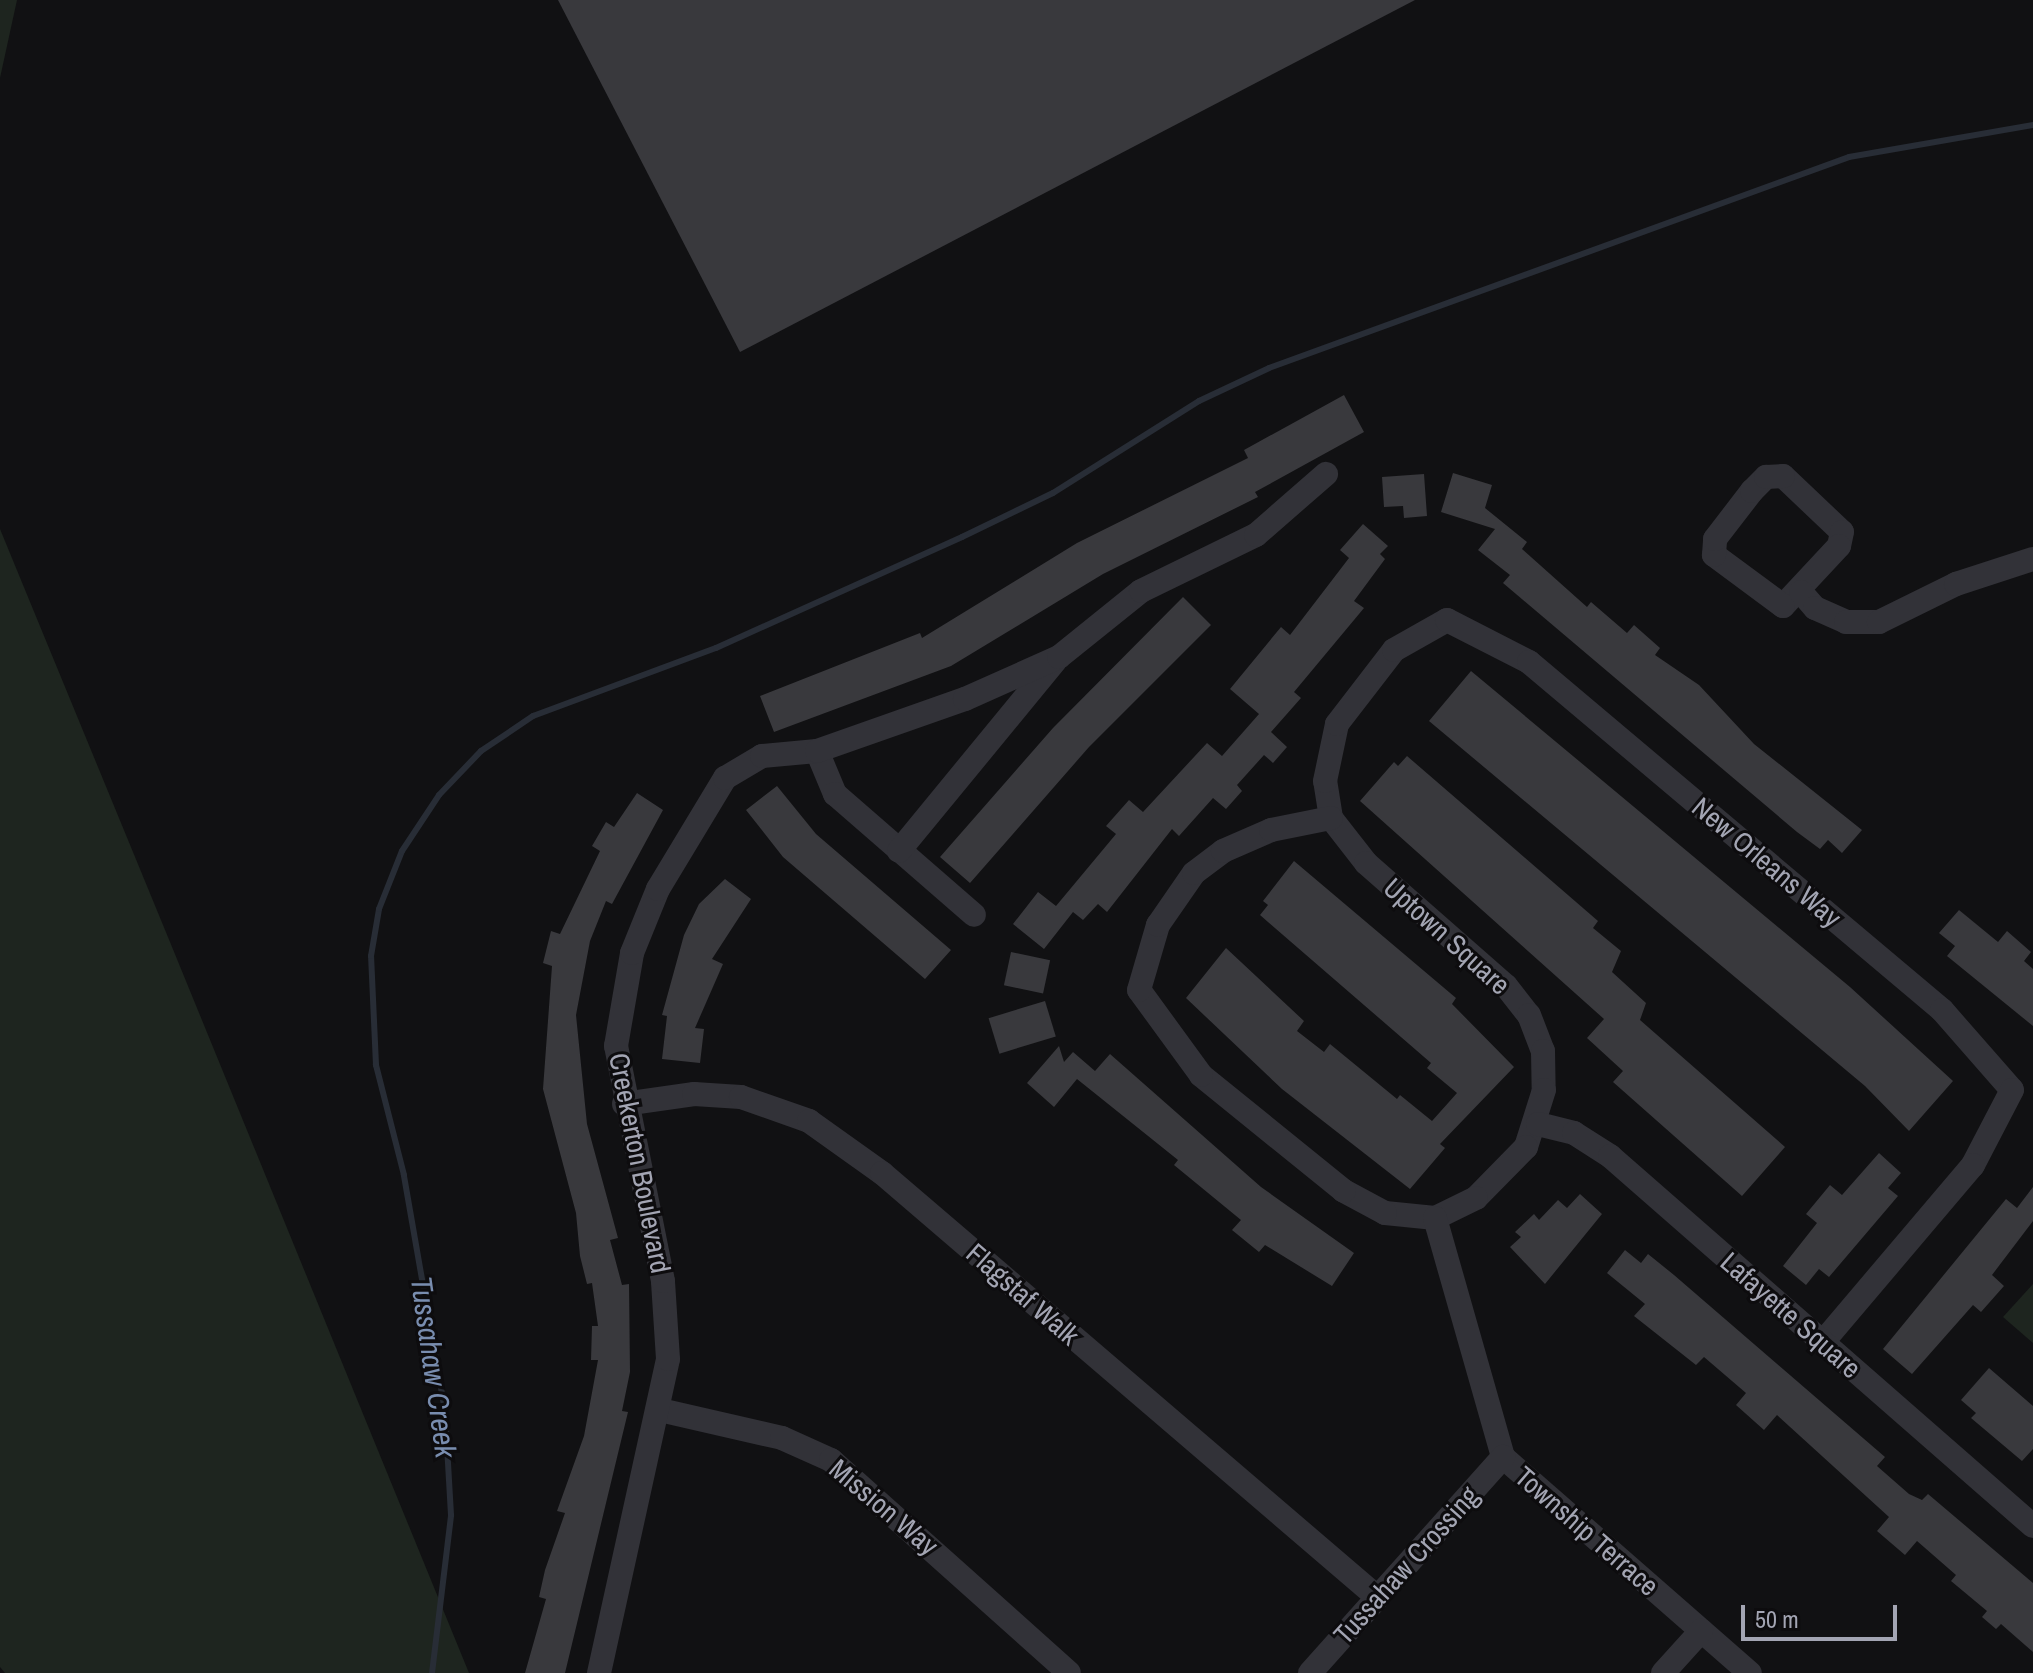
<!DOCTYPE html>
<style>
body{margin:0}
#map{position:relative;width:2033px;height:1673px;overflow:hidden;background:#111113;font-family:"Archivo Narrow",sans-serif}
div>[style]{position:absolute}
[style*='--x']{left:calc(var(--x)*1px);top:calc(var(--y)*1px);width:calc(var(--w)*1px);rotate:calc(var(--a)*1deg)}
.green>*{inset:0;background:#1e251f}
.stream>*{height:6px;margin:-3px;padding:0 3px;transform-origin:3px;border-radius:3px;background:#282d36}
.building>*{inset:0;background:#39393d;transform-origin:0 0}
.minor>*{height:24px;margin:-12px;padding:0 12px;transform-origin:12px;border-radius:12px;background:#323238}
span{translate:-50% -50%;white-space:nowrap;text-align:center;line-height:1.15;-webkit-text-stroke:6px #0d0c0e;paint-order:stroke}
.street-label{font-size:28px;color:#a3a5b3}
.water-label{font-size:30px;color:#798daf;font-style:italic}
.scale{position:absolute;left:1741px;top:1605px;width:156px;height:36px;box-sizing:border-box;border:4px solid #a3a5b3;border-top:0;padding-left:10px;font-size:24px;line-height:28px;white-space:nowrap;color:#a3a5b3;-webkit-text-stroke:6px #0d0c0e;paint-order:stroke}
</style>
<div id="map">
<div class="green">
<i style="clip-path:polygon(0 0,17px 0,0 78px)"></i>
<i style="clip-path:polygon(0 529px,170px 942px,469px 1673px,5px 1673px,0 1667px)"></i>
<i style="clip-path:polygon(2033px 1284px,2033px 1343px,2003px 1317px)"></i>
</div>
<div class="stream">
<i style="--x:432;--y:1673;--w:159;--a:-83.1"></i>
<i style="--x:451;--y:1515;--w:104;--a:-93.3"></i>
<i style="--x:445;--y:1411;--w:240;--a:-99.9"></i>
<i style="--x:404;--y:1175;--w:114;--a:-104.3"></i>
<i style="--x:376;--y:1065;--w:109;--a:-92.6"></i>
<i style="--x:371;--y:956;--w:48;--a:-80.3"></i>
<i style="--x:379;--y:909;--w:62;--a:-68.4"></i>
<i style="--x:402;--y:851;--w:67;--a:-56.5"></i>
<i style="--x:439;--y:795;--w:61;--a:-46.3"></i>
<i style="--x:481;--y:751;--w:63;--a:-33.9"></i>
<i style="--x:533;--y:716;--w:195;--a:-20.4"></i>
<i style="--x:716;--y:648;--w:270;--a:-24.3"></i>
<i style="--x:962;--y:537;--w:101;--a:-25.8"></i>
<i style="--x:1053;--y:493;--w:173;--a:-32.2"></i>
<i style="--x:1199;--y:401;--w:77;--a:-25.2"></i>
<i style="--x:1269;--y:368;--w:617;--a:-19.99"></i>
<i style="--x:1849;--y:157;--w:187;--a:-9.9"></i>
</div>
<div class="building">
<i style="clip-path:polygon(558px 0,1415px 0,740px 352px)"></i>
<i style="clip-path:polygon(1344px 395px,1364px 432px,1255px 492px,1258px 497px,1103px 574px,951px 666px,774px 732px,760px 696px,920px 633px,922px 638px,1077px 543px,1248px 458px,1244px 450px)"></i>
<i style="clip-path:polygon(1453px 473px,1492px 485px,1485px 508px,1527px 542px,1522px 549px,1587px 607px,1591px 602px,1627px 633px,1634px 625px,1660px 648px,1655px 655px,1699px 685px,1754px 744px,1862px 830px,1842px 853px,1828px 840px,1820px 849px,1797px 832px,1503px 583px,1510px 575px,1478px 550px,1495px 529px,1441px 512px)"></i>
<i style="clip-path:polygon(1424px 474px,1427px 516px,1404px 518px,1403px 506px,1384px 507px,1382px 477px)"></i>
<i style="clip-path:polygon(1363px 524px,1388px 546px,1380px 554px,1385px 559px,1354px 601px,1364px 608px,1294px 692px,1301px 698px,1271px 732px,1287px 747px,1273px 763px,1264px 755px,1237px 785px,1242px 791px,1226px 809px,1213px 798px,1179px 836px,1172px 829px,1107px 912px,1098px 904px,1083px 920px,1073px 912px,1044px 949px,1013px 924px,1038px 892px,1056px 906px,1116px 834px,1106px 826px,1129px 800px,1143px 812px,1207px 743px,1222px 756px,1259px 714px,1230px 689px,1281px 627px,1290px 635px,1349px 558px,1340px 550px)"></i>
<i style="clip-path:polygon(1183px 597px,1211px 625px,1089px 747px,970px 883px,940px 857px,1053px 728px)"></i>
<i style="clip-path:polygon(1471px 671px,1850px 987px,1953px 1081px,1909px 1131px,1865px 1086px,1429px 721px)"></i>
<i style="clip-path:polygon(1407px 756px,1598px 921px,1593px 928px,1621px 951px,1612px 972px,1646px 1003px,1640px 1020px,1785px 1147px,1742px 1196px,1613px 1082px,1623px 1071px,1587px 1038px,1604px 1019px,1360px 801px,1394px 762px,1398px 766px)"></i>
<i style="clip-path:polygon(777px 786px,816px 834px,951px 950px,925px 979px,783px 857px,746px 810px)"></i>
<i style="clip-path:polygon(637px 793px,663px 810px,612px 904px,606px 901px,590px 941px,576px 1015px,587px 1124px,618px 1238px,610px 1240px,622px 1285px,629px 1284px,630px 1372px,622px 1411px,628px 1412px,565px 1673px,525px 1673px,546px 1599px,539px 1597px,545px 1570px,565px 1513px,557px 1511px,584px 1436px,598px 1360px,591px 1360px,592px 1326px,598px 1326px,592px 1283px,587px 1284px,580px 1256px,576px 1213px,543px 1089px,552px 966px,543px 963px,551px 931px,560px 934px,600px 851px,592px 846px,606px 822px,614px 827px)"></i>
<i style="clip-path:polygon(1294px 861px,1456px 998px,1452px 1004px,1514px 1067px,1440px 1144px,1445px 1148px,1410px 1189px,1282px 1089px,1186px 998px,1226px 948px,1304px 1021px,1297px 1031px,1324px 1052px,1330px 1044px,1397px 1099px,1400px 1095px,1432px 1121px,1457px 1093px,1427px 1068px,1431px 1063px,1260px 915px,1268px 905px,1263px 901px)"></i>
<i style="clip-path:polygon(725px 879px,751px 899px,712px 959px,723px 964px,695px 1028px,704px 1029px,700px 1063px,662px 1059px,667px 1016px,662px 1015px,684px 935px,699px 904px)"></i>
<i style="clip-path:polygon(1959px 910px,1998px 942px,2007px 931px,2031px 952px,2024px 961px,2033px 969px,2033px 1026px,1947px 956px,1955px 946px,1939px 933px)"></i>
<i style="left:1011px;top:952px;width:40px;height:34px;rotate:12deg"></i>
<i style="left:1045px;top:1001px;width:37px;height:59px;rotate:73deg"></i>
<i style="clip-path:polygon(1059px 1046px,1064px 1062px,1073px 1052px,1095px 1071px,1110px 1054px,1261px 1187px,1354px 1253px,1332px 1286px,1265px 1245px,1259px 1252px,1232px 1230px,1241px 1220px,1174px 1165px,1178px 1160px,1077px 1079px,1054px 1107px,1027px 1083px)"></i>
<i style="clip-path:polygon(1879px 1153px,1901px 1173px,1888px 1188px,1898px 1196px,1829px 1277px,1819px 1269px,1806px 1285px,1783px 1266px,1817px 1223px,1806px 1214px,1830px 1185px,1842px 1195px)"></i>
<i style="clip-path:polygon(2033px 1187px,2033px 1221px,1992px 1275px,2004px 1286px,1981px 1312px,1973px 1305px,1912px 1374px,1883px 1349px,2006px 1199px,2017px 1208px)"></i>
<i style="clip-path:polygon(1580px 1194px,1602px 1214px,1545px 1284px,1510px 1247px,1521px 1237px,1515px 1232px,1534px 1214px,1539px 1220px,1558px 1200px,1567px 1208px)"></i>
<i style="clip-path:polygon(1625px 1250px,1641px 1263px,1648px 1254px,1674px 1275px,1885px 1457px,1877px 1466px,1909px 1494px,1922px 1500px,1928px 1494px,2033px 1583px,2033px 1652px,2001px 1624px,1996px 1629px,1982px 1617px,1987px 1611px,1951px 1581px,1956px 1575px,1917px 1541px,1905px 1555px,1877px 1531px,1889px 1517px,1777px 1415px,1764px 1430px,1736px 1405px,1746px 1393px,1704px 1357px,1696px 1365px,1634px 1316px,1645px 1304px,1607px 1273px)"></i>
<i style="clip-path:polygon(1989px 1368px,2033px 1406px,2033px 1449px,2022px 1461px,1971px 1418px,1976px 1413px,1961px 1400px)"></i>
</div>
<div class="minor">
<i style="--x:1783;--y:476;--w:81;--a:43.5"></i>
<i style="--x:1842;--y:532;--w:14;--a:102"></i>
<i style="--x:1839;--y:546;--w:82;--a:133"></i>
<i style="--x:1783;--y:606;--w:86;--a:-143.5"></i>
<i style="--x:1714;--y:555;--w:16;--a:-86"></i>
<i style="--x:1715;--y:539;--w:61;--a:-52.4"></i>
<i style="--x:1752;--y:491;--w:20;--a:-45"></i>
<i style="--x:1766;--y:477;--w:17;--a:-3"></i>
<i style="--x:1801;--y:592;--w:21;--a:49"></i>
<i style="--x:1815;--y:608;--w:34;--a:24"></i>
<i style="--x:1846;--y:622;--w:33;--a:0"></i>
<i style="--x:1879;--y:622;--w:86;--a:-26.3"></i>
<i style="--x:1956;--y:584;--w:81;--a:-18"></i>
<i style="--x:817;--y:751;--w:47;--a:67.3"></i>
<i style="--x:835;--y:794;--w:184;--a:41"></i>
<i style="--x:1331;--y:818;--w:37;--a:-99"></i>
<i style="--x:1325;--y:781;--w:58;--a:-78.1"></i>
<i style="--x:1337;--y:724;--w:93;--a:-52.4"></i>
<i style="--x:1394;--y:650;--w:61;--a:-29.5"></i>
<i style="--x:1447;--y:620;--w:92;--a:27.1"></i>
<i style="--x:1529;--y:662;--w:540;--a:40.12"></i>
<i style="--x:1942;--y:1010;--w:106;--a:48.8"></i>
<i style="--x:2012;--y:1090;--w:85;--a:117.5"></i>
<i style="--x:1973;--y:1165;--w:233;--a:130.3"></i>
<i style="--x:1331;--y:818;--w:57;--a:52.1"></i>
<i style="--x:1366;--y:863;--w:186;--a:41.3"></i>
<i style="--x:1506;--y:986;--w:37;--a:52"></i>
<i style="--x:1529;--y:1015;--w:39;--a:69"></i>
<i style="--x:1543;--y:1051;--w:39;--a:89"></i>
<i style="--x:1544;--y:1090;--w:60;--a:107.5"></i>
<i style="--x:1526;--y:1147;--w:71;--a:134.4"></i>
<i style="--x:1476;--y:1198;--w:46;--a:154"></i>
<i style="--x:1435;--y:1218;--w:50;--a:-174.3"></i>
<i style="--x:1385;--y:1213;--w:47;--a:-151.8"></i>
<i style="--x:1344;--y:1191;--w:184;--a:-141"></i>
<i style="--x:1201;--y:1075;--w:105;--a:-126.1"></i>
<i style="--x:1139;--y:990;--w:68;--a:-73.7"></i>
<i style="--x:1158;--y:925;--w:63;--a:-55.3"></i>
<i style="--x:1194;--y:873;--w:36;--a:-37"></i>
<i style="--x:1223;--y:851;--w:52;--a:-23.6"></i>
<i style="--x:1271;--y:830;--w:61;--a:-11.3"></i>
<i style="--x:899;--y:851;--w:246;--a:-50.6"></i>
<i style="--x:624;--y:1104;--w:71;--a:-8.1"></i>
<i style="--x:694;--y:1094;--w:47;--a:3.7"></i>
<i style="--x:741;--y:1097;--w:72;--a:19.4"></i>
<i style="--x:809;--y:1121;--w:90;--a:35.5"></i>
<i style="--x:882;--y:1173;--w:652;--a:40.58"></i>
<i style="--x:1538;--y:1124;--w:37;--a:14"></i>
<i style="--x:1574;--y:1133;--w:43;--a:32.6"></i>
<i style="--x:1610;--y:1156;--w:562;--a:41.18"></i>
<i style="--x:1435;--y:1218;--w:248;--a:74.1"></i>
<i style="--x:1503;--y:1457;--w:328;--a:41.2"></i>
<i style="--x:660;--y:1410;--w:125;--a:12.9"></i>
<i style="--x:782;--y:1438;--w:54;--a:24.2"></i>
<i style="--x:831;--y:1460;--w:319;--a:41.8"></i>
<i style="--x:599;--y:1673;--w:321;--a:-77.6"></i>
<i style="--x:668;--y:1359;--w:78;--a:-93.7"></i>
<i style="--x:663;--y:1281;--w:240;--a:-101.3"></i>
<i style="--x:616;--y:1046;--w:94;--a:-80.2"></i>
<i style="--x:632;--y:953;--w:69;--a:-67.9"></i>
<i style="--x:658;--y:889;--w:130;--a:-58.9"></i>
<i style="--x:725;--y:778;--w:43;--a:-30.7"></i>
<i style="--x:762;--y:756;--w:55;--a:-5.2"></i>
<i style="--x:817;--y:751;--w:157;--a:-19.4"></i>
<i style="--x:965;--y:699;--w:103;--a:-24.1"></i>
<i style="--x:1059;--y:657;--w:105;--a:-38.8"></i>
<i style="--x:1141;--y:591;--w:128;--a:-26"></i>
<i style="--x:1256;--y:535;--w:93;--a:-41.1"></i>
<i style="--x:1310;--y:1673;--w:290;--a:-48.2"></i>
<i style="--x:1663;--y:1673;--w:57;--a:-47.9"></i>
</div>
<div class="street-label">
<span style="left:1767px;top:862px;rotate:40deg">New Orleans Way</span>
<span style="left:1447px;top:936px;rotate:42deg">Uptown Square</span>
<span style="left:640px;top:1163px;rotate:79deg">Creekerton Boulevard</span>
<span style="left:1023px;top:1294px;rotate:41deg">Flagstaf Walk</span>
<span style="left:1791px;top:1315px;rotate:41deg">Lafayette Square</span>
<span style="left:884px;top:1507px;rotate:40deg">Mission Way</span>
<span style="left:1587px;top:1531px;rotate:41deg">Township Terrace</span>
<span style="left:1406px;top:1565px;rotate:-48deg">Tussahaw Crossing</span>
</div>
<div class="water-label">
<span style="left:434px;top:1367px;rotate:82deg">Tussahaw Creek</span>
</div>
<div class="scale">50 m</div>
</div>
